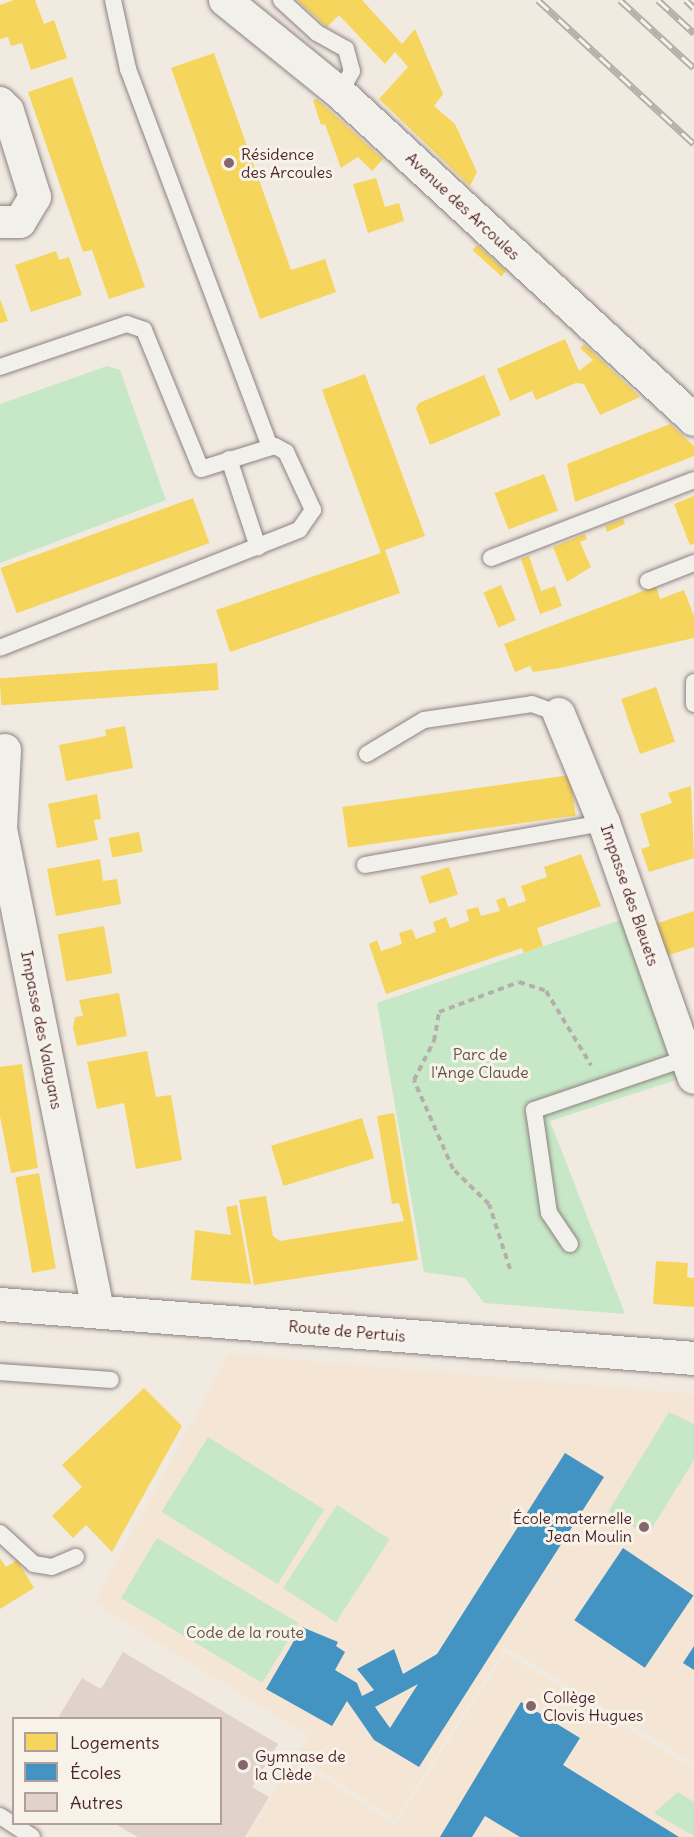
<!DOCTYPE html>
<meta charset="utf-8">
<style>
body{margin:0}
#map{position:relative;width:694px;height:1837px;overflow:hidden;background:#f1eae1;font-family:Delius,sans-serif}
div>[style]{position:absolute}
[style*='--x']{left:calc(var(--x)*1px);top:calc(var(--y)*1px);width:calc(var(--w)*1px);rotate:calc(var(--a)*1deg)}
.built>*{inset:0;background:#f5e5d5}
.green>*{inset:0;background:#c7e8c6;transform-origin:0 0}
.homes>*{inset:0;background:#f6d55c;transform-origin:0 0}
.schools>*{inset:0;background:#4393c3;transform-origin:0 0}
.building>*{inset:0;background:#e1d3c9}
.path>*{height:4px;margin-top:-2px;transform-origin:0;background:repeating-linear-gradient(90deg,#b6aeac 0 6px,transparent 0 10.5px)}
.roads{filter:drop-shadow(0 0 2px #8d8280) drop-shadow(0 0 2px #8d8280)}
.lane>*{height:16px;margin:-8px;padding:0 8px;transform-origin:8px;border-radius:8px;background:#f2f0eb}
.street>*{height:32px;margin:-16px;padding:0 16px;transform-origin:16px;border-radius:16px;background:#f2f0eb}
.secondary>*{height:33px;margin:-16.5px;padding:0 16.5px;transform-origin:16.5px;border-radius:16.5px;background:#f2f0eb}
.rail>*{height:7px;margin-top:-3.5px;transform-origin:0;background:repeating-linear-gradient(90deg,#f7f3e8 0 14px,#b6aeac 0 28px);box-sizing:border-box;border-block:2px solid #b6aeac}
.dots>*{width:16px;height:16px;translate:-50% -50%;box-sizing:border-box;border:3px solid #f7f3e8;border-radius:50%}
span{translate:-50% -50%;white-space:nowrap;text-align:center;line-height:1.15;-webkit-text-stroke:6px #f7f3e8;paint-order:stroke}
.poi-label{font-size:16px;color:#4a1f2b}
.left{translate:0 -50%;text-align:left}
.right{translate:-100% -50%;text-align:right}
.street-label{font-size:16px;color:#4a1f2b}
.park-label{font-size:16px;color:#61514c}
.legend{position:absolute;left:12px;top:1717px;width:210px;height:108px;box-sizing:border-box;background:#f7f3e8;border:2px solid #b29e9c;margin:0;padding:8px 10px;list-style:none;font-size:18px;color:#4a1f2b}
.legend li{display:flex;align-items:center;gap:12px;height:30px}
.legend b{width:30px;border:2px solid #b29e9c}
</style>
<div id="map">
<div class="built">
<i style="clip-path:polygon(229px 1354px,694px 1394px,694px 1763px,506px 1647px,395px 1819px,297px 1755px,309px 1736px,94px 1603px)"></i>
<i style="clip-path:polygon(505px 1653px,694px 1770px,694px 1837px,247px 1837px,293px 1759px,395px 1825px)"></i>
</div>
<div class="green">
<i style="clip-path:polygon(107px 366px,120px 370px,166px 500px,0 563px,0 404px)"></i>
<i style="clip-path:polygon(623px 919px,679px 1079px,550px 1121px,625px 1314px,484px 1303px,465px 1278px,424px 1272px,377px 1003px)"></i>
<i style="clip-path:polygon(669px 1412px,694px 1424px,694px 1460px,652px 1528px,642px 1532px,608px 1512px)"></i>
<i style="left:208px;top:1437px;width:137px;height:88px;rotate:32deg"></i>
<i style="left:337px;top:1505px;width:63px;height:99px;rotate:33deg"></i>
<i style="left:157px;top:1538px;width:165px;height:70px;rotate:31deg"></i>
<i style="clip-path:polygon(678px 1792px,694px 1802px,694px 1836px,654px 1813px)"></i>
</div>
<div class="homes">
<i style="clip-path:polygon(14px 0,35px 0,44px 24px,54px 20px,67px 58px,31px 70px,22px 43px,11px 46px,8px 37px,0 39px,0 5px)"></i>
<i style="clip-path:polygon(297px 0,362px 0,402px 44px,415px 29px,443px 94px,434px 106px,455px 124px,477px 172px,470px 186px,379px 99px,408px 67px,395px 52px,385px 64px,339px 15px,327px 27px)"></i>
<i style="clip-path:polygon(214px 53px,291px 270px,325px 259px,336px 292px,260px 319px,171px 68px)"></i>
<i style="clip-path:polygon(72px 77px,145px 287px,109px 299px,92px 250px,83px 252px,28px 92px)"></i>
<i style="clip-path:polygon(317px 99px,383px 159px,372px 171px,358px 157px,341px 168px,325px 124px,321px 125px,313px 100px)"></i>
<i style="clip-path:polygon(376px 178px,385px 207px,399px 203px,404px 221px,368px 233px,353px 184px)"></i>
<i style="left:477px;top:245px;width:39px;height:7px;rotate:42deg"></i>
<i style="clip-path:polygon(56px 251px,59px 260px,69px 257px,82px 295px,31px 312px,15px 265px)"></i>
<i style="clip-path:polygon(0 299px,8px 321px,0 323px)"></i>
<i style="clip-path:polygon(565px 339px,579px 371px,593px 360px,580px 348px,584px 344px,640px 397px,600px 415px,584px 384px,576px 383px,536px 400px,532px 391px,510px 401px,497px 369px)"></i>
<i style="clip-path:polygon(365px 374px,425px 536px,385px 550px,400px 593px,230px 652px,216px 610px,381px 553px,322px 390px)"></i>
<i style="clip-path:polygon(484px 375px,501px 415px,430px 445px,416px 408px,419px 403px)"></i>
<i style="clip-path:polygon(670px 424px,694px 446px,694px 456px,575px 502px,567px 464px)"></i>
<i style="left:544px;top:474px;width:39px;height:53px;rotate:69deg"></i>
<i style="clip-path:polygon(694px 496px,694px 544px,690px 545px,674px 504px)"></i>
<i style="left:193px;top:498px;width:48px;height:205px;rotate:70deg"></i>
<i style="clip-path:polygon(623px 519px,625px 524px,607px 532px,605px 526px)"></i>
<i style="clip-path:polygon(585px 534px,587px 539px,580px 542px,591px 567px,567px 582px,553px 547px)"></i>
<i style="clip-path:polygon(529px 556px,541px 591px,555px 586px,562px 606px,540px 614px,521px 559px)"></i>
<i style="left:501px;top:585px;width:38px;height:19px;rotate:67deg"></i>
<i style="clip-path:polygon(656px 586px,660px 599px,684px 590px,694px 616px,694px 638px,560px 668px,533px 672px,530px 666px,515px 672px,504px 644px)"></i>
<i style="left:217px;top:663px;width:27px;height:218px;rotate:86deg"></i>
<i style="left:656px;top:687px;width:58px;height:37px;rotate:71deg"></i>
<i style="clip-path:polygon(125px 726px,133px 768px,66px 781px,59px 745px,106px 736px,105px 730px)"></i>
<i style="left:570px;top:775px;width:41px;height:230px;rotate:82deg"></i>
<i style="clip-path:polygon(691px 786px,694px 858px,649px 872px,641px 849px,650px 846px,640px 814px,672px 803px,668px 793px)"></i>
<i style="clip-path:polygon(97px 794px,101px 819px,94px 820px,98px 840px,57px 848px,48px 804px)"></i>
<i style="left:139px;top:832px;width:20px;height:31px;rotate:79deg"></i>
<i style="clip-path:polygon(581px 854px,601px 906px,537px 928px,543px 946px,524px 953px,522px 948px,386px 994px,369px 944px,377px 940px,381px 951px,402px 944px,399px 933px,412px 929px,416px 939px,436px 932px,433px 922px,446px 917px,450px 928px,469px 921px,466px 910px,478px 907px,481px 916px,500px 911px,496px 900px,505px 897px,508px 907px,526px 901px,521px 886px,547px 877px,544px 867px)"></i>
<i style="clip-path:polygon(100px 859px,103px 881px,117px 879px,121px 904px,56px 916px,47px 869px)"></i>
<i style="left:449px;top:867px;width:29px;height:30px;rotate:72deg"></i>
<i style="clip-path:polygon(694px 911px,694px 947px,663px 957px,652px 925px)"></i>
<i style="left:104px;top:926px;width:48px;height:47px;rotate:80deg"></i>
<i style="clip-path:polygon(119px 993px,127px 1036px,77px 1046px,73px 1028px,75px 1017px,83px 1016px,79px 1000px)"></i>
<i style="clip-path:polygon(147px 1051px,156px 1097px,171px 1095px,182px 1160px,136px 1169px,124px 1103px,97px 1109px,87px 1062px)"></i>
<i style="clip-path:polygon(22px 1064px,38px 1168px,11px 1173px,0 1116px,0 1067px)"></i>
<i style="clip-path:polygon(394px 1113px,418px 1260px,254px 1285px,239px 1200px,266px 1196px,273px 1236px,280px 1241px,404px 1221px,399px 1203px,392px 1204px,377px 1116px)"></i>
<i style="left:362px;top:1118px;width:42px;height:95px;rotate:73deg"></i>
<i style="left:39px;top:1173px;width:97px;height:24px;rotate:80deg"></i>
<i style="clip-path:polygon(237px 1205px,251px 1284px,191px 1280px,195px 1230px,231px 1235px,226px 1207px)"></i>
<i style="clip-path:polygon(656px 1261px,688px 1263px,687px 1277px,694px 1278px,694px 1307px,653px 1304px)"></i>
<i style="clip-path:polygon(144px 1388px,182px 1426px,112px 1552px,86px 1525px,73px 1538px,52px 1516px,82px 1487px,62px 1465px)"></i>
<i style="clip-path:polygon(0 1558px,6px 1567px,17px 1560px,34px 1588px,0 1609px)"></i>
</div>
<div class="schools">
<i style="clip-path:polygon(evenodd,565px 1453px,604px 1477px,419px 1767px,374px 1740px,347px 1701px,332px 1726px,266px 1689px,302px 1627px,338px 1642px,336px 1646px,345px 1652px,335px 1670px,357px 1683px,362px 1696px,374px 1690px,357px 1669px,394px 1649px,403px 1674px,437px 1654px,565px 1453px,418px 1684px,390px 1728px,375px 1707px,418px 1684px)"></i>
<i style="left:623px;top:1548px;width:85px;height:87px;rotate:34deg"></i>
<i style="clip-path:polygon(694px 1646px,694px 1670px,683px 1663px)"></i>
<i style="clip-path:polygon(521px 1702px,580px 1738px,563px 1765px,679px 1837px,520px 1837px,485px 1816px,472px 1837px,440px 1837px)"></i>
</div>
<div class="building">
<i style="clip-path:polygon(123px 1652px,278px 1744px,252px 1787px,269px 1797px,245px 1837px,138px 1837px,115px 1824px,220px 1824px,220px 1718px,58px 1718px,82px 1678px,101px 1689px)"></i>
</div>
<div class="path">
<i style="--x:510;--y:1269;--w:68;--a:-107.9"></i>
<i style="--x:489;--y:1204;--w:50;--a:-135.8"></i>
<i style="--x:453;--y:1169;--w:97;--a:-113.7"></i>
<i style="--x:414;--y:1080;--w:44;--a:-62.9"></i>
<i style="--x:434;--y:1041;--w:29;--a:-80"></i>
<i style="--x:439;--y:1012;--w:85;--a:-20.6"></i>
<i style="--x:519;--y:982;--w:28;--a:18"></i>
<i style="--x:546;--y:991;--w:87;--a:58.7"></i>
</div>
<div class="roads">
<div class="lane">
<i style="--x:113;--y:0;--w:71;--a:77.7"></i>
<i style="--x:128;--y:69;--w:402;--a:69.4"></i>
<i style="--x:281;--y:0;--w:49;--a:42.5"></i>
<i style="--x:317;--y:33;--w:33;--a:29"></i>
<i style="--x:346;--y:49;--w:23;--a:75"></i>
<i style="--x:352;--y:71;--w:25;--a:119"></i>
<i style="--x:0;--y:367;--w:134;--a:-18.7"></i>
<i style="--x:127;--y:324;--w:18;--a:19"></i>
<i style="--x:144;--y:330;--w:150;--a:67.7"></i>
<i style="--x:201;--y:469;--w:77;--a:-17.3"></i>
<i style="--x:275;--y:446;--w:13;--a:29"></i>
<i style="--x:286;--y:452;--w:64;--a:65"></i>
<i style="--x:313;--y:510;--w:24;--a:125"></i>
<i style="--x:299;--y:530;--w:321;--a:158.5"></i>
<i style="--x:229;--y:459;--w:93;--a:71.8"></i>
<i style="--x:491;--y:558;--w:217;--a:-21"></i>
<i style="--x:648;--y:581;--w:49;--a:-21.4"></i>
<i style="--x:694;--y:682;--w:22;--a:90"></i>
<i style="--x:367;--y:754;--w:66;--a:-30.8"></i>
<i style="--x:424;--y:720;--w:109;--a:-8.4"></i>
<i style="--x:532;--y:704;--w:29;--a:20"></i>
<i style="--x:365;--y:865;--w:243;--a:-10"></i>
<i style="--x:570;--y:1244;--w:37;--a:-124"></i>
<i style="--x:549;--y:1213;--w:104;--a:-98.3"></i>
<i style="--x:534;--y:1110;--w:162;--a:-18.8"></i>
<i style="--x:0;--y:1372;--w:111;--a:4.1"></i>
<i style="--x:0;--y:1533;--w:46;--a:42.4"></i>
<i style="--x:34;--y:1564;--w:18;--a:9"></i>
<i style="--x:52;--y:1567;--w:26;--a:-23"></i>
<i style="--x:0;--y:1816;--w:38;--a:33"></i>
</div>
<div class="street">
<i style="--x:225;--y:0;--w:148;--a:39"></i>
<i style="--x:340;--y:93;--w:482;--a:42.7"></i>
<i style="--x:0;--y:103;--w:11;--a:45"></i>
<i style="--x:8;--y:111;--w:90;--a:72.6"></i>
<i style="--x:35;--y:197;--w:29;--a:121"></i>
<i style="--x:20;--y:222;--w:20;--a:180"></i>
<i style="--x:559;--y:714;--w:118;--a:67.6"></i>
<i style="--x:604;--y:823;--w:270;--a:70.6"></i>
<i style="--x:5;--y:750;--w:79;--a:92.9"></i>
<i style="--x:1;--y:829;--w:490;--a:78.6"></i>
</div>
<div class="secondary">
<i style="--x:0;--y:1304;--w:696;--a:4.45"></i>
</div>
</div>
<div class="rail">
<i style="--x:538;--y:0;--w:212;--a:42.7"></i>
<i style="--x:620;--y:0;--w:100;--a:42.6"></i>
<i style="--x:658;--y:0;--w:49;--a:42.5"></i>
<i style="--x:686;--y:0;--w:11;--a:45"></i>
</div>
<div class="dots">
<i style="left:229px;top:163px;background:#84666b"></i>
<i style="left:644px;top:1527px;background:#84666b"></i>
<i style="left:531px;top:1706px;background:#84666b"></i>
<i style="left:243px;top:1765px;background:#84666b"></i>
</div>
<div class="poi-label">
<span class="left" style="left:241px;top:163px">Résidence<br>des Arcoules</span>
<span class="right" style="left:632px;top:1527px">École maternelle<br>Jean Moulin</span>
<span class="left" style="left:543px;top:1706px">Collège<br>Clovis Hugues</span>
<span class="left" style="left:255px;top:1765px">Gymnase de<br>la Clède</span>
</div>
<div class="street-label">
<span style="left:463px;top:206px;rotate:43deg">Avenue des Arcoules</span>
<span style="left:630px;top:895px;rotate:71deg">Impasse des Bleuets</span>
<span style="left:42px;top:1030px;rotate:79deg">Impasse des Valayans</span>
<span style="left:347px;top:1331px;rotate:5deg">Route de Pertuis</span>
</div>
<div class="park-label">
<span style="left:480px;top:1063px">Parc de<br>l'Ange Claude</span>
<span style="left:245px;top:1632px">Code de la route</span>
</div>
<ul class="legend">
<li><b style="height:16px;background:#f6d55c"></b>Logements</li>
<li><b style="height:16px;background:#4393c3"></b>Écoles</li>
<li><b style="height:16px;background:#e1d3c9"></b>Autres</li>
</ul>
</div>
